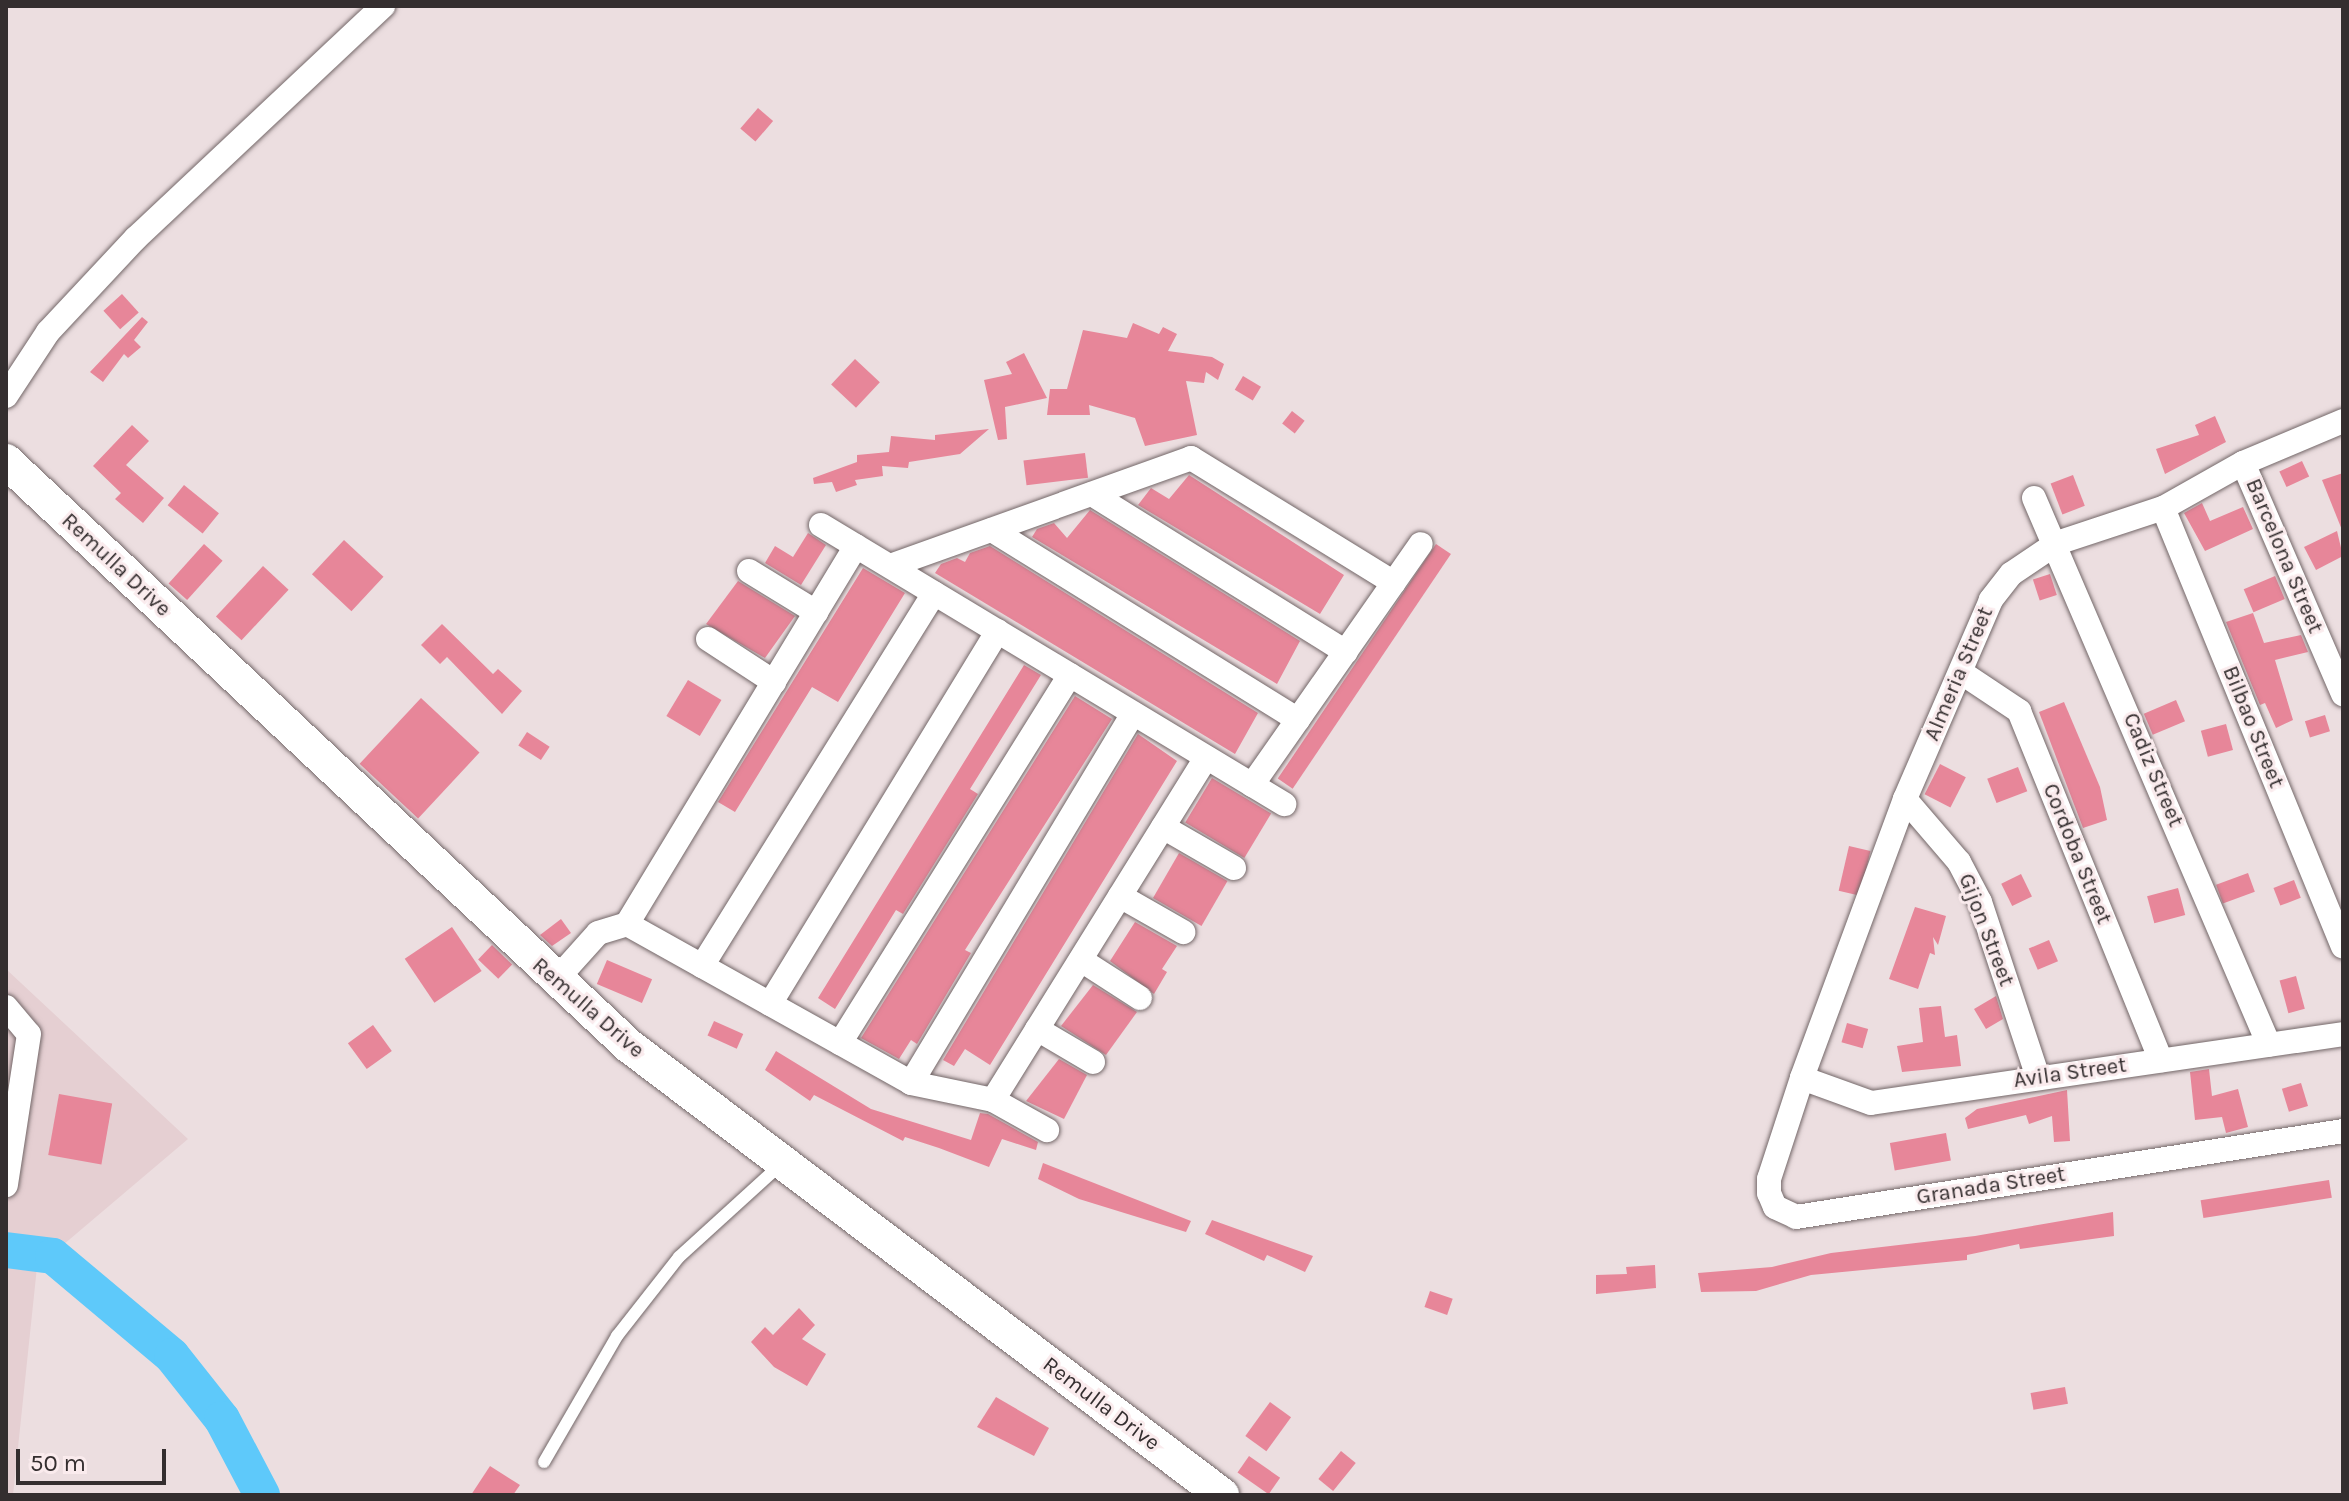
<!DOCTYPE html>
<style>
body{margin:0}
#map{position:relative;width:2349px;height:1501px;overflow:hidden;background:#ecdee0;font-family:Karla,sans-serif}
div>[style]{position:absolute}
[style*='--x']{left:calc(var(--x)*1px);top:calc(var(--y)*1px);width:calc(var(--w)*1px);rotate:calc(var(--a)*1deg)}
.built>*{inset:0;background:#e5cfd2}
.river>*{height:36px;margin:-18px;padding:0 18px;transform-origin:18px;border-radius:18px;background:#5ec9fa}
.building>*{inset:0;background:#e78699;transform-origin:0 0}
.roads{filter:drop-shadow(0 0 2px #736768) drop-shadow(0 0 2px #736768)}
.lane>*{height:12px;margin:-6px;padding:0 6px;transform-origin:6px;border-radius:6px;background:#fff}
.street>*{height:24px;margin:-12px;padding:0 12px;transform-origin:12px;border-radius:12px;background:#fff}
.secondary>*{height:34px;margin:-17px;padding:0 17px;transform-origin:17px;border-radius:17px;background:#fff}
span{translate:-50% -50%;white-space:nowrap;text-align:center;line-height:1.15;-webkit-text-stroke:6px #faebed;paint-order:stroke}
.street-label{font-size:22px;color:#342e2f}
.frame{position:absolute;inset:0;border:8px solid #342e2f;pointer-events:none}
.scale{position:absolute;left:16px;top:1449px;width:150px;height:36px;box-sizing:border-box;border:4px solid #342e2f;border-top:0;padding-left:10px;font-size:24px;line-height:28px;white-space:nowrap;color:#342e2f;-webkit-text-stroke:6px #faebed;paint-order:stroke}
</style>
<div id="map">
<div class="built">
<i style="clip-path:polygon(6px 969px,188px 1139px,37px 1267px,13px 1495px,6px 1495px)"></i>
</div>
<div class="river">
<i style="--x:6;--y:1250;--w:47;--a:7.3"></i>
<i style="--x:53;--y:1256;--w:155;--a:40"></i>
<i style="--x:172;--y:1356;--w:80;--a:51.6"></i>
<i style="--x:222;--y:1419;--w:86;--a:62.2"></i>
</div>
<div class="building">
<i style="left:758px;top:108px;width:20px;height:27px;rotate:41deg"></i>
<i style="left:122px;top:294px;width:25px;height:25px;rotate:48deg"></i>
<i style="clip-path:polygon(142px 317px,148px 322px,134px 340px,141px 347px,128px 358px,124px 354px,103px 382px,90px 372px)"></i>
<i style="clip-path:polygon(1133px 323px,1159px 334px,1163px 327px,1177px 334px,1168px 351px,1212px 357px,1224px 364px,1218px 380px,1206px 372px,1204px 383px,1186px 381px,1197px 435px,1145px 446px,1135px 418px,1089px 405px,1090px 415px,1047px 415px,1050px 389px,1067px 389px,1083px 330px,1127px 338px)"></i>
<i style="clip-path:polygon(1024px 353px,1047px 398px,1005px 407px,1007px 439px,998px 440px,984px 380px,1012px 374px,1006px 362px)"></i>
<i style="left:855px;top:359px;width:34px;height:35px;rotate:43deg"></i>
<i style="left:1243px;top:376px;width:21px;height:16px;rotate:31deg"></i>
<i style="left:1292px;top:411px;width:16px;height:16px;rotate:38deg"></i>
<i style="clip-path:polygon(2215px 416px,2226px 442px,2165px 474px,2156px 449px,2199px 435px,2195px 425px)"></i>
<i style="clip-path:polygon(132px 425px,149px 441px,126px 465px,164px 498px,143px 523px,115px 499px,121px 493px,93px 466px)"></i>
<i style="clip-path:polygon(989px 429px,960px 454px,909px 462px,908px 468px,882px 466px,883px 476px,855px 480px,857px 485px,836px 492px,832px 482px,814px 484px,813px 478px,857px 462px,857px 455px,889px 452px,891px 436px,935px 440px,935px 435px)"></i>
<i style="left:1085px;top:453px;width:25px;height:62px;rotate:83deg"></i>
<i style="left:2302px;top:461px;width:17px;height:25px;rotate:65deg"></i>
<i style="clip-path:polygon(2343px 473px,2343px 530px,2342px 530px,2322px 480px)"></i>
<i style="clip-path:polygon(1189px 475px,1344px 575px,1320px 614px,1138px 505px,1151px 488px,1169px 499px)"></i>
<i style="left:2073px;top:475px;width:33px;height:24px;rotate:69deg"></i>
<i style="left:184px;top:485px;width:45px;height:26px;rotate:39deg"></i>
<i style="clip-path:polygon(2202px 503px,2210px 521px,2243px 507px,2253px 529px,2205px 551px,2184px 513px)"></i>
<i style="clip-path:polygon(1090px 510px,1300px 641px,1277px 684px,1032px 537px,1037px 529px,1054px 523px,1067px 538px)"></i>
<i style="clip-path:polygon(2337px 531px,2343px 556px,2316px 570px,2304px 547px)"></i>
<i style="clip-path:polygon(808px 533px,826px 545px,801px 585px,765px 563px,775px 546px,793px 557px)"></i>
<i style="left:344px;top:540px;width:54px;height:47px;rotate:43deg"></i>
<i style="left:204px;top:544px;width:25px;height:53px;rotate:42deg"></i>
<i style="left:1436px;top:544px;width:18px;height:283px;rotate:34deg"></i>
<i style="clip-path:polygon(990px 546px,1258px 713px,1235px 754px,935px 573px,941px 564px,957px 558px,965px 562px,970px 553px)"></i>
<i style="left:263px;top:566px;width:35px;height:69px;rotate:43deg"></i>
<i style="clip-path:polygon(863px 568px,905px 593px,838px 702px,812px 687px,735px 812px,718px 802px)"></i>
<i style="left:2050px;top:574px;width:22px;height:18px;rotate:72deg"></i>
<i style="left:2275px;top:576px;width:25px;height:34px;rotate:67deg"></i>
<i style="clip-path:polygon(738px 581px,795px 616px,765px 658px,706px 624px)"></i>
<i style="clip-path:polygon(2253px 613px,2264px 643px,2301px 635px,2308px 652px,2275px 660px,2293px 720px,2276px 728px,2265px 703px,2260px 705px,2226px 622px)"></i>
<i style="clip-path:polygon(442px 624px,493px 674px,498px 669px,522px 691px,502px 714px,447px 657px,440px 664px,421px 645px)"></i>
<i style="clip-path:polygon(1024px 665px,1041px 675px,970px 789px,978px 794px,903px 914px,896px 910px,835px 1009px,818px 998px)"></i>
<i style="left:688px;top:680px;width:39px;height:42px;rotate:31deg"></i>
<i style="clip-path:polygon(1075px 696px,1112px 719px,965px 950px,971px 953px,917px 1044px,911px 1040px,899px 1059px,861px 1038px)"></i>
<i style="left:421px;top:698px;width:80px;height:90px;rotate:43deg"></i>
<i style="left:2176px;top:700px;width:23px;height:35px;rotate:67deg"></i>
<i style="clip-path:polygon(2064px 702px,2100px 787px,2107px 820px,2083px 828px,2039px 712px)"></i>
<i style="left:2325px;top:715px;width:17px;height:21px;rotate:73deg"></i>
<i style="left:2226px;top:724px;width:27px;height:26px;rotate:75deg"></i>
<i style="left:527px;top:732px;width:27px;height:16px;rotate:33deg"></i>
<i style="clip-path:polygon(1138px 734px,1177px 761px,990px 1065px,965px 1049px,954px 1066px,943px 1060px)"></i>
<i style="left:1940px;top:764px;width:29px;height:34px;rotate:27deg"></i>
<i style="left:2018px;top:767px;width:26px;height:33px;rotate:69deg"></i>
<i style="left:1212px;top:778px;width:69px;height:52px;rotate:31deg"></i>
<i style="left:1849px;top:846px;width:22px;height:46px;rotate:13deg"></i>
<i style="left:1179px;top:853px;width:56px;height:52px;rotate:30deg"></i>
<i style="left:2248px;top:873px;width:20px;height:34px;rotate:70deg"></i>
<i style="left:2021px;top:874px;width:25px;height:22px;rotate:64deg"></i>
<i style="left:2294px;top:880px;width:19px;height:22px;rotate:69deg"></i>
<i style="left:2178px;top:888px;width:28px;height:32px;rotate:75deg"></i>
<i style="clip-path:polygon(1915px 907px,1946px 916px,1938px 945px,1933px 937px,1935px 955px,1930px 953px,1918px 989px,1889px 979px)"></i>
<i style="clip-path:polygon(561px 919px,571px 933px,552px 946px,540px 935px)"></i>
<i style="clip-path:polygon(1135px 922px,1177px 946px,1162px 969px,1167px 972px,1154px 994px,1110px 961px)"></i>
<i style="left:452px;top:927px;width:53px;height:57px;rotate:56deg"></i>
<i style="left:2049px;top:940px;width:23px;height:22px;rotate:67deg"></i>
<i style="left:492px;top:945px;width:28px;height:20px;rotate:44deg"></i>
<i style="left:607px;top:960px;width:49px;height:26px;rotate:23deg"></i>
<i style="left:2296px;top:976px;width:34px;height:17px;rotate:75deg"></i>
<i style="clip-path:polygon(1093px 985px,1137px 1012px,1106px 1055px,1061px 1026px)"></i>
<i style="clip-path:polygon(1996px 996px,2003px 1019px,1986px 1029px,1974px 1009px)"></i>
<i style="clip-path:polygon(1941px 1006px,1945px 1037px,1957px 1035px,1961px 1066px,1902px 1072px,1897px 1046px,1923px 1042px,1919px 1008px)"></i>
<i style="left:714px;top:1021px;width:32px;height:16px;rotate:24deg"></i>
<i style="left:1847px;top:1023px;width:22px;height:20px;rotate:16deg"></i>
<i style="left:373px;top:1025px;width:32px;height:31px;rotate:54deg"></i>
<i style="clip-path:polygon(776px 1051px,871px 1109px,971px 1140px,980px 1113px,988px 1114px,1038px 1142px,1036px 1150px,1002px 1139px,989px 1167px,939px 1148px,905px 1137px,903px 1141px,814px 1095px,810px 1101px,765px 1070px)"></i>
<i style="clip-path:polygon(1059px 1059px,1087px 1075px,1064px 1119px,1026px 1101px)"></i>
<i style="clip-path:polygon(2209px 1069px,2212px 1096px,2238px 1089px,2248px 1127px,2226px 1133px,2222px 1117px,2195px 1120px,2190px 1072px)"></i>
<i style="left:2301px;top:1083px;width:24px;height:20px;rotate:73deg"></i>
<i style="clip-path:polygon(2067px 1090px,2070px 1141px,2054px 1142px,2052px 1116px,2029px 1124px,2026px 1115px,1968px 1129px,1965px 1118px,1977px 1109px)"></i>
<i style="left:59px;top:1094px;width:54px;height:62px;rotate:10deg"></i>
<i style="left:1946px;top:1133px;width:28px;height:57px;rotate:80deg"></i>
<i style="clip-path:polygon(1043px 1163px,1191px 1221px,1186px 1232px,1079px 1199px,1038px 1179px)"></i>
<i style="left:2329px;top:1180px;width:18px;height:130px;rotate:81deg"></i>
<i style="clip-path:polygon(2113px 1212px,2114px 1236px,2020px 1249px,2019px 1244px,1967px 1255px,1967px 1260px,1811px 1275px,1756px 1291px,1701px 1292px,1698px 1273px,1772px 1267px,1831px 1253px,1975px 1236px)"></i>
<i style="clip-path:polygon(1212px 1220px,1313px 1256px,1305px 1272px,1267px 1255px,1264px 1261px,1205px 1234px)"></i>
<i style="clip-path:polygon(1655px 1265px,1656px 1288px,1596px 1294px,1596px 1275px,1627px 1274px,1626px 1267px)"></i>
<i style="left:1430px;top:1291px;width:24px;height:17px;rotate:19deg"></i>
<i style="clip-path:polygon(799px 1308px,815px 1325px,802px 1339px,826px 1354px,807px 1386px,774px 1367px,751px 1342px,765px 1327px,773px 1335px)"></i>
<i style="left:2065px;top:1387px;width:17px;height:35px;rotate:80deg"></i>
<i style="clip-path:polygon(996px 1397px,1049px 1428px,1034px 1456px,977px 1427px)"></i>
<i style="left:1270px;top:1402px;width:26px;height:42px;rotate:36deg"></i>
<i style="left:1341px;top:1451px;width:19px;height:36px;rotate:39deg"></i>
<i style="left:1249px;top:1456px;width:38px;height:20px;rotate:35deg"></i>
<i style="clip-path:polygon(490px 1466px,520px 1485px,513px 1495px,471px 1495px)"></i>
</div>
<div class="roads">
<div class="lane">
<i style="--x:544;--y:1462;--w:146;--a:-59.9"></i>
<i style="--x:617;--y:1336;--w:100;--a:-51.9"></i>
<i style="--x:679;--y:1257;--w:137;--a:-42.3"></i>
</div>
<div class="street">
<i style="--x:6;--y:396;--w:77;--a:-56.7"></i>
<i style="--x:48;--y:332;--w:129;--a:-46.9"></i>
<i style="--x:136;--y:238;--w:339;--a:-43.2"></i>
<i style="--x:2343;--y:421;--w:108;--a:157.2"></i>
<i style="--x:2243;--y:463;--w:92;--a:150.6"></i>
<i style="--x:2163;--y:508;--w:112;--a:161.7"></i>
<i style="--x:2057;--y:543;--w:55;--a:146"></i>
<i style="--x:2011;--y:574;--w:33;--a:128"></i>
<i style="--x:1991;--y:600;--w:217;--a:113.4"></i>
<i style="--x:1905;--y:799;--w:297;--a:110.3"></i>
<i style="--x:1802;--y:1078;--w:106;--a:108.1"></i>
<i style="--x:1769;--y:1179;--w:14;--a:90"></i>
<i style="--x:1769;--y:1193;--w:15;--a:67"></i>
<i style="--x:1775;--y:1207;--w:23;--a:25"></i>
<i style="--x:1796;--y:1217;--w:554;--a:-8.93"></i>
<i style="--x:2243;--y:463;--w:252;--a:66.6"></i>
<i style="--x:1092;--y:494;--w:299;--a:31.9"></i>
<i style="--x:2034;--y:498;--w:595;--a:66.75"></i>
<i style="--x:2163;--y:508;--w:474;--a:67.7"></i>
<i style="--x:821;--y:525;--w:541;--a:31.07"></i>
<i style="--x:992;--y:530;--w:360;--a:31.8"></i>
<i style="--x:890;--y:566;--w:320;--a:-19.7"></i>
<i style="--x:1191;--y:458;--w:238;--a:31.6"></i>
<i style="--x:749;--y:571;--w:79;--a:31.5"></i>
<i style="--x:708;--y:639;--w:79;--a:33.1"></i>
<i style="--x:1962;--y:673;--w:69;--a:33.7"></i>
<i style="--x:2019;--y:711;--w:377;--a:67.9"></i>
<i style="--x:1252;--y:785;--w:294;--a:-55"></i>
<i style="--x:1905;--y:799;--w:83;--a:49.4"></i>
<i style="--x:1959;--y:862;--w:45;--a:62.3"></i>
<i style="--x:1980;--y:902;--w:184;--a:71.7"></i>
<i style="--x:1163;--y:827;--w:82;--a:30"></i>
<i style="--x:1120;--y:896;--w:73;--a:29.7"></i>
<i style="--x:627;--y:924;--w:442;--a:-58.8"></i>
<i style="--x:1081;--y:960;--w:70;--a:32.8"></i>
<i style="--x:702;--y:966;--w:439;--a:-58.1"></i>
<i style="--x:555;--y:981;--w:64;--a:-48.1"></i>
<i style="--x:598;--y:933;--w:30;--a:-17"></i>
<i style="--x:627;--y:924;--w:325;--a:29.2"></i>
<i style="--x:911;--y:1083;--w:84;--a:11.7"></i>
<i style="--x:993;--y:1100;--w:62;--a:29.1"></i>
<i style="--x:770;--y:1004;--w:437;--a:-58.6"></i>
<i style="--x:6;--y:1007;--w:35;--a:50"></i>
<i style="--x:29;--y:1034;--w:153;--a:98.7"></i>
<i style="--x:1037;--y:1029;--w:65;--a:30.5"></i>
<i style="--x:840;--y:1043;--w:434;--a:-58"></i>
<i style="--x:1802;--y:1078;--w:73;--a:19.9"></i>
<i style="--x:1871;--y:1103;--w:477;--a:-8.3"></i>
<i style="--x:911;--y:1083;--w:431;--a:-59"></i>
<i style="--x:993;--y:1100;--w:403;--a:-58.1"></i>
</div>
<div class="secondary">
<i style="--x:6;--y:461;--w:855;--a:43.2"></i>
<i style="--x:629;--y:1046;--w:744;--a:37.13"></i>
</div>
</div>
<div class="street-label">
<span style="left:2284px;top:556px;rotate:67deg">Barcelona Street</span>
<span style="left:116px;top:565px;rotate:43deg">Remulla Drive</span>
<span style="left:1959px;top:674px;rotate:-67deg">Almeria Street</span>
<span style="left:2253px;top:727px;rotate:68deg">Bilbao Street</span>
<span style="left:2153px;top:770px;rotate:67deg">Cadiz Street</span>
<span style="left:2077px;top:854px;rotate:68deg">Cordoba Street</span>
<span style="left:1986px;top:930px;rotate:69deg">Gijon Street</span>
<span style="left:588px;top:1008px;rotate:41deg">Remulla Drive</span>
<span style="left:2070px;top:1073px;rotate:-8deg">Avila Street</span>
<span style="left:1991px;top:1186px;rotate:-9deg">Granada Street</span>
<span style="left:1101px;top:1404px;rotate:37deg">Remulla Drive</span>
</div>
<div class="frame"></div>
<div class="scale">50 m</div>
</div>
